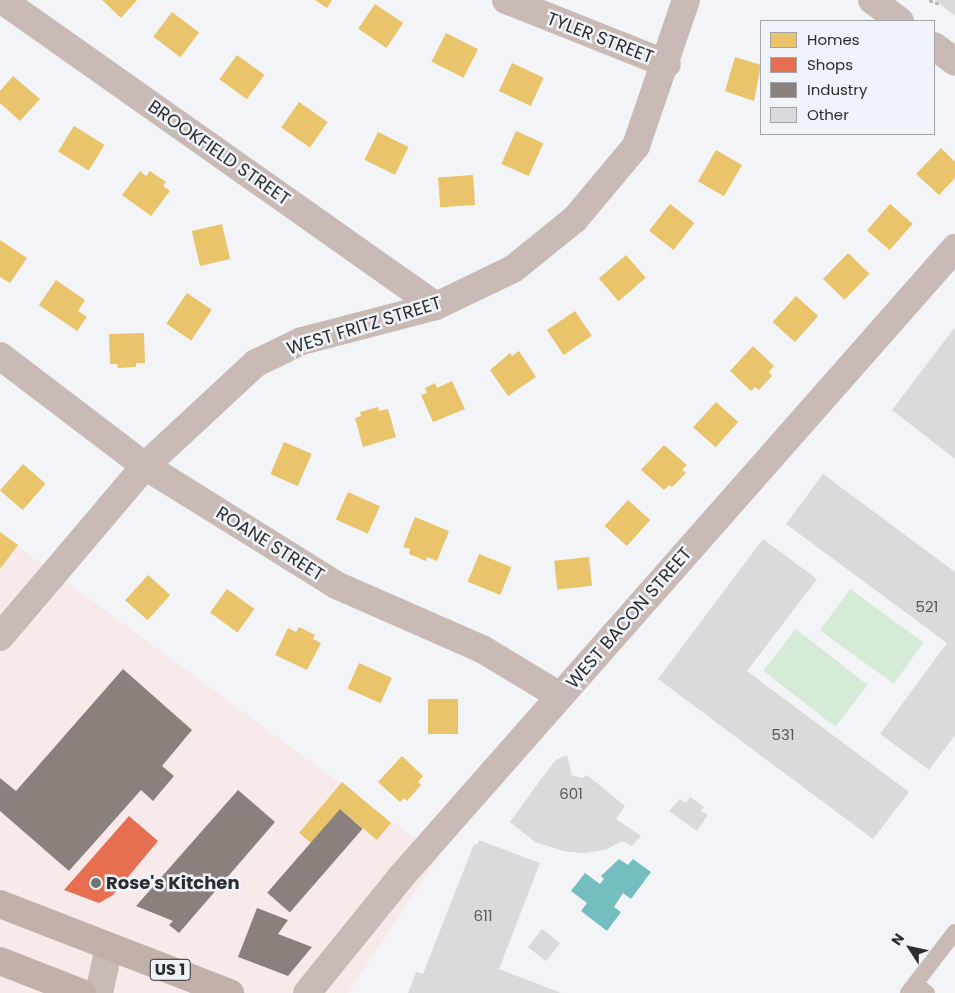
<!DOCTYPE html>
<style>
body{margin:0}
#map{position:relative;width:955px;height:993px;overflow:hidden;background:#f2f4f7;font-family:Poppins,sans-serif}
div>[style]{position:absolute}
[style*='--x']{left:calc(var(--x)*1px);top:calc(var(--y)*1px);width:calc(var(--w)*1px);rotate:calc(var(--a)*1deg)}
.industrial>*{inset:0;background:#f8eaeb}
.green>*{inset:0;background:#d6ebd7;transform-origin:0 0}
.water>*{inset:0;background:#75bec0}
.homes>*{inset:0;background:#e9c46a;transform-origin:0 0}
.shops>*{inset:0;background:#e76f51}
.industry>*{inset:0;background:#8a817c;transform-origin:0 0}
.building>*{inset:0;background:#dadadc;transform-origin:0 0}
.path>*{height:3px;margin-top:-1.5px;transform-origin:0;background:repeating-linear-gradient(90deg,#beb5b2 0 4px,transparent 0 6.5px)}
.lane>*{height:16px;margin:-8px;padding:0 8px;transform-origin:8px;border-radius:8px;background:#c9bab5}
.street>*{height:28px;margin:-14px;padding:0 14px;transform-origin:14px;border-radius:14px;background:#c9bab5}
.primary>*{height:28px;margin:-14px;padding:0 14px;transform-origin:14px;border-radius:14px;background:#c2b1ab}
.dots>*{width:14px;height:14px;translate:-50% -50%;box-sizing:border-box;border:2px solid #f0f3f9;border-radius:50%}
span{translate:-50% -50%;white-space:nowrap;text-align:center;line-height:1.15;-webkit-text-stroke:5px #f0f3f9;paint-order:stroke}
.number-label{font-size:15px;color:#58585b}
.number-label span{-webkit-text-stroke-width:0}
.shield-label span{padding:1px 4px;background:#f0f3f9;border:1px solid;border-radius:4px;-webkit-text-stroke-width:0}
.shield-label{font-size:16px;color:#2b2c2f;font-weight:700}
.street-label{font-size:18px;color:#2b2c2f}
.poi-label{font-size:18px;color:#2b2c2f;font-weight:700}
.left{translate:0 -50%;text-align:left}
.legend{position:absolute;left:760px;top:20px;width:175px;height:115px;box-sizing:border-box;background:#f0f3f9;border:1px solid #a1a3a8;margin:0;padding:6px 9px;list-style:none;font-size:15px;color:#2b2c2f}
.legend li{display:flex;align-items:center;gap:10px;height:25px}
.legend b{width:25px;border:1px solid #a1a3a8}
.north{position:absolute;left:885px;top:923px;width:50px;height:50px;-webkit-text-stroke:4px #f0f3f9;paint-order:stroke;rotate:305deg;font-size:14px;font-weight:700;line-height:20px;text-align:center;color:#2b2c2f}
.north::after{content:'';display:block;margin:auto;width:18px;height:22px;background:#2b2c2f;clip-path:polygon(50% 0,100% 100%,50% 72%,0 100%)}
</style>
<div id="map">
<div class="industrial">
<i style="clip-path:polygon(0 533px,439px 856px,348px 993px,0 993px)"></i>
</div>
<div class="green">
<i style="left:850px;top:589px;width:91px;height:51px;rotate:36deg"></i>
<i style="left:796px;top:629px;width:91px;height:53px;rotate:38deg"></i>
</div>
<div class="water">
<i style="clip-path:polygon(619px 859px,628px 865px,633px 859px,651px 872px,631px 899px,623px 893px,614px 907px,621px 912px,607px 931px,581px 911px,587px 903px,571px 891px,585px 873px,600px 884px,604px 879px,601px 876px)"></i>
</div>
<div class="homes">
<i style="clip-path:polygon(102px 0,137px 0,121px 18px)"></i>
<i style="clip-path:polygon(315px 0,332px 0,327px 8px)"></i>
<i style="left:375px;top:4px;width:34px;height:30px;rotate:34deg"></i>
<i style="left:172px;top:12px;width:34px;height:31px;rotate:37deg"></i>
<i style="left:446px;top:33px;width:36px;height:32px;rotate:27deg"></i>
<i style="left:237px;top:55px;width:34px;height:30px;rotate:36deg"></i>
<i style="clip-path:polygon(735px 57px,761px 65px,754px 101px,725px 91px)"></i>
<i style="left:512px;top:63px;width:35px;height:31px;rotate:25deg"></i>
<i style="clip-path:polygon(13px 76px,40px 99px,20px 121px,0 103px,0 91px)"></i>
<i style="left:299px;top:102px;width:35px;height:31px;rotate:35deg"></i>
<i style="left:74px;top:126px;width:36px;height:30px;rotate:32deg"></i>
<i style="left:516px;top:131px;width:30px;height:36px;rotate:24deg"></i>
<i style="left:378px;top:132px;width:34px;height:31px;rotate:26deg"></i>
<i style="clip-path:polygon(941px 148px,955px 162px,955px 178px,939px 195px,916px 174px)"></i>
<i style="left:716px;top:150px;width:30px;height:36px;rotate:30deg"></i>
<i style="clip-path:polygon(140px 171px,146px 176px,150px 171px,166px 182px,163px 186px,170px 191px,151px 216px,122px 195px)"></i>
<i style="left:473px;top:175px;width:30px;height:35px;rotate:86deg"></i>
<i style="left:670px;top:204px;width:31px;height:34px;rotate:38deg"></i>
<i style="left:890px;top:204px;width:30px;height:35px;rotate:41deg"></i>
<i style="left:222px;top:224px;width:36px;height:31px;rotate:77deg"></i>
<i style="clip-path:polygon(0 240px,27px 258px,10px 283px,0 277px)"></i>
<i style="left:848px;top:253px;width:30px;height:36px;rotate:44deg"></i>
<i style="left:626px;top:255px;width:30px;height:36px;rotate:49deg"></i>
<i style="clip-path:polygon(56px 280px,85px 300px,78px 311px,87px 317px,77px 331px,39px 305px)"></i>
<i style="left:187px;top:293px;width:30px;height:37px;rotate:34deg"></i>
<i style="left:796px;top:296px;width:30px;height:35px;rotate:42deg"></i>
<i style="left:575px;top:311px;width:30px;height:34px;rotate:56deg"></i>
<i style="clip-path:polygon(144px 333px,145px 363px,136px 363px,136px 367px,118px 368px,117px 364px,110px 364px,109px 334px)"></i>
<i style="clip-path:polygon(753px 346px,774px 366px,769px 372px,772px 376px,759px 390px,755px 387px,751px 391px,730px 371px)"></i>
<i style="clip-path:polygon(519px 351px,536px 377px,508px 396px,490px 370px,510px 353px,512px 356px)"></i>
<i style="clip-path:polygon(452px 381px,465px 409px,433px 422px,421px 395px,427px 393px,425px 388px,435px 383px,437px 388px)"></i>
<i style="left:716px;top:402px;width:30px;height:34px;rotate:42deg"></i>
<i style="clip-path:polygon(378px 407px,379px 411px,388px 409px,396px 437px,363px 447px,355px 418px,361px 416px,360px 412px)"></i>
<i style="left:284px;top:442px;width:30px;height:35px;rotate:23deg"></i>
<i style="clip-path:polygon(664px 445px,687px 465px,682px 470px,686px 473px,672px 487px,669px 485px,664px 490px,641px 470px)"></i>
<i style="left:23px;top:464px;width:30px;height:35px;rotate:41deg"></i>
<i style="left:348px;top:492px;width:35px;height:30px;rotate:24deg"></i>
<i style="left:628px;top:500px;width:30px;height:35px;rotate:42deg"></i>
<i style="clip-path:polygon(415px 517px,449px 531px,437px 561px,427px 557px,426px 561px,409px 554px,410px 549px,403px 547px)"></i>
<i style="clip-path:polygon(0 532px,18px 545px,0 569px)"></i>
<i style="left:479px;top:554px;width:35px;height:30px;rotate:22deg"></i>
<i style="left:589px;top:557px;width:29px;height:35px;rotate:84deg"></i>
<i style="left:148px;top:575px;width:30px;height:34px;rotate:42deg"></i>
<i style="left:227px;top:589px;width:34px;height:29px;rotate:36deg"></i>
<i style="clip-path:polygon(299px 627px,315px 635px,313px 639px,321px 643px,307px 670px,275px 655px,288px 628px,296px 632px)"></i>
<i style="left:359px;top:663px;width:36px;height:28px;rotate:24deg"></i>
<i style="left:428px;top:699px;width:30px;height:35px"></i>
<i style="clip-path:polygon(402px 756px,423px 776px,418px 782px,421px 785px,407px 801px,404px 798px,400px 802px,378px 782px)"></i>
<i style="clip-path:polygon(342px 782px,391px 823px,377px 840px,340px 809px,311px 843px,299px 833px)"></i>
</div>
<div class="shops">
<i style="clip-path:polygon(129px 816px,158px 841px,113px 895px,99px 903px,64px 890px)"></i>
</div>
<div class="industry">
<i style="clip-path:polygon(123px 669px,192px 730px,162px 766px,174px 776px,153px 801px,141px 790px,69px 871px,0 811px,0 778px,16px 791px)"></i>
<i style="clip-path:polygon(238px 790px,275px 822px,179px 933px,169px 925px,173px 921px,136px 906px)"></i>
<i style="left:340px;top:809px;width:30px;height:111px;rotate:41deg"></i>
<i style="clip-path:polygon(257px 908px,288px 920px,278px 934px,312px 947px,288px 976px,238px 957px)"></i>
</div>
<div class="building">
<i style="clip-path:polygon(934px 0,955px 0,955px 16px,940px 4px)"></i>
<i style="clip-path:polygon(955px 327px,955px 459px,892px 410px)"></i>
<i style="clip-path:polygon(823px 474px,955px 572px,955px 735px,929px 770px,880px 734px,947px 643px,786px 524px)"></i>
<i style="clip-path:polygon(763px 539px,817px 579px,747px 671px,909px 792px,873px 839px,658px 679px)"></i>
<i style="clip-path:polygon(567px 755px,572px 775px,582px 778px,587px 775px,625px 806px,616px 819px,641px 836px,632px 846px,622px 841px,605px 850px,584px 853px,563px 851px,535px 842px,510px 822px,547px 771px,556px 760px)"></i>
<i style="clip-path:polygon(690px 797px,704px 807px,701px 811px,708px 815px,697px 831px,669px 811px,680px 799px,686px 803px)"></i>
<i style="clip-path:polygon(479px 840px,540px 863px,499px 969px,561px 993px,408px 993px,416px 972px,423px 974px,474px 844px,477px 845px)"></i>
<i style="left:542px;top:929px;width:23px;height:23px;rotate:38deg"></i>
</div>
<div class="path">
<i style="--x:929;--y:0;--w:12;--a:20"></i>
</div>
<div class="lane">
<i style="--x:915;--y:984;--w:15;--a:37"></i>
<i style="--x:908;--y:993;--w:77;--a:-52.4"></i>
</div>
<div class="street">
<i style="--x:2;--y:0;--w:531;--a:35.19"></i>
<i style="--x:506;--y:0;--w:173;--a:21.7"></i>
<i style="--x:872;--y:0;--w:35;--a:37"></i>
<i style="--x:934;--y:46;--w:26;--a:37"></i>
<i style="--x:0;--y:356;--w:182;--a:37.2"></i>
<i style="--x:145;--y:466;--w:225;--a:31.9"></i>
<i style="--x:336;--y:585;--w:159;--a:23.7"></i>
<i style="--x:482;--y:649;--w:91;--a:31.1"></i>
<i style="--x:0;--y:637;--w:224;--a:-49.7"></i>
<i style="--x:145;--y:466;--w:151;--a:-42.9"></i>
<i style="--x:256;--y:363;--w:51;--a:-25.6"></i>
<i style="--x:302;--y:341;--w:138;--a:-14.6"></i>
<i style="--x:436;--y:306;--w:85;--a:-25.7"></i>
<i style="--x:513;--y:269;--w:80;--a:-38.9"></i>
<i style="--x:575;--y:219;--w:95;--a:-50.1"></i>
<i style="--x:636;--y:146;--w:154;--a:-71.1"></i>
<i style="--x:99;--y:993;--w:47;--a:-77.7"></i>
<i style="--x:307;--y:993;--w:148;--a:-51"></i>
<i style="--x:400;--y:878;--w:840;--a:-48.62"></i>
</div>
<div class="primary">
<i style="--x:0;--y:904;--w:247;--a:21.2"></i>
<i style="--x:0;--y:961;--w:88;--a:21.3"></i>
</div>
<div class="dots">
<i style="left:96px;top:883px;background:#717275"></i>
</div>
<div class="number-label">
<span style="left:927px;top:607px">521</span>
<span style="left:783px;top:735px">531</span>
<span style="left:571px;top:794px">601</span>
<span style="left:483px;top:916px">611</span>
</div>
<div class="shield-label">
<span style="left:170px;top:970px">US 1</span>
</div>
<div class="street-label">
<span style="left:600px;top:38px;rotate:21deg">TYLER STREET</span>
<span style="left:219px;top:153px;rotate:35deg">BROOKFIELD STREET</span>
<span style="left:364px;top:326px;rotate:-17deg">WEST FRITZ STREET</span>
<span style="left:270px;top:544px;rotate:32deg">ROANE STREET</span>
<span style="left:629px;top:618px;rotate:-49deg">WEST BACON STREET</span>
</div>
<div class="poi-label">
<span class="left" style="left:106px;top:883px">Rose's Kitchen</span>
</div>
<ul class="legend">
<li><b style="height:14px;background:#e9c46a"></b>Homes</li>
<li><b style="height:14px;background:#e76f51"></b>Shops</li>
<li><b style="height:14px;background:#8a817c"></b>Industry</li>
<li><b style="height:14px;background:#dadadc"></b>Other</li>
</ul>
<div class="north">N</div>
</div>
